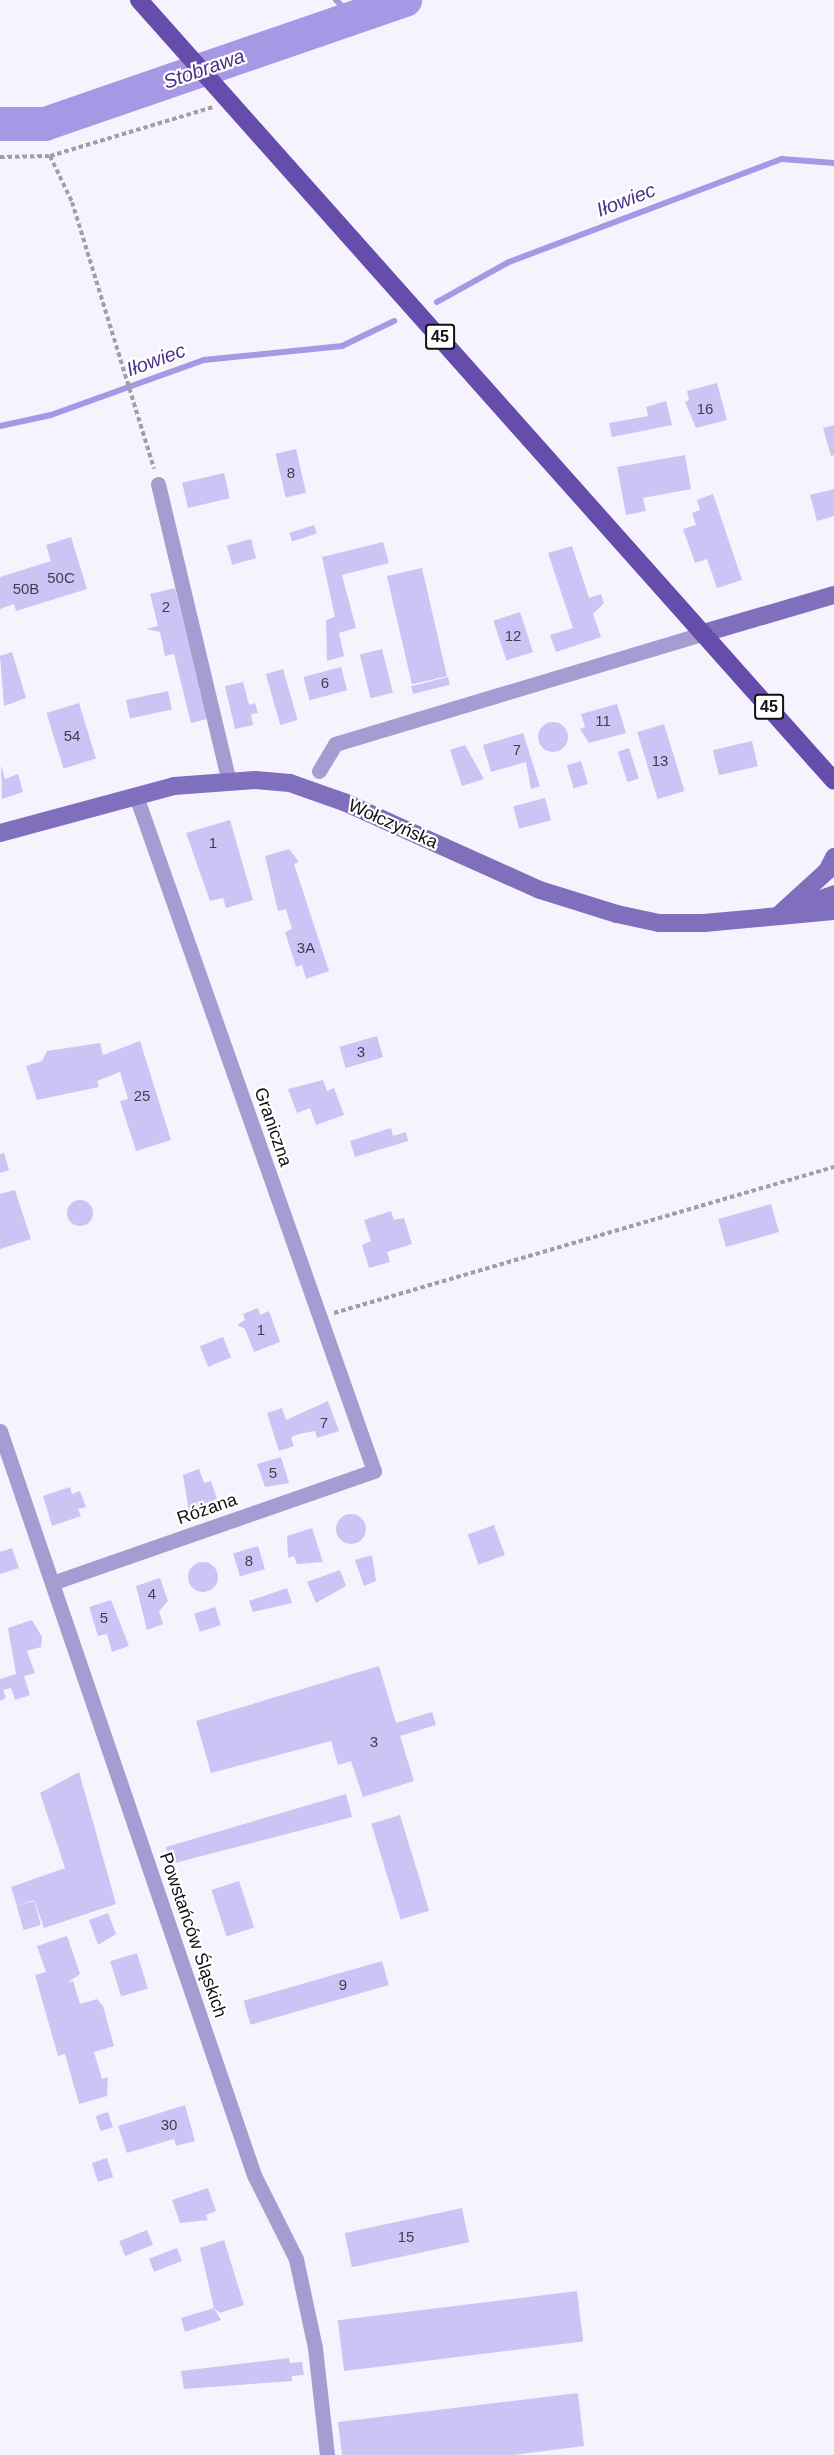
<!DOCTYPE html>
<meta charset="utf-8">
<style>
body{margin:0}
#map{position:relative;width:834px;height:2455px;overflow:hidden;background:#f5f4fe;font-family:Arial,sans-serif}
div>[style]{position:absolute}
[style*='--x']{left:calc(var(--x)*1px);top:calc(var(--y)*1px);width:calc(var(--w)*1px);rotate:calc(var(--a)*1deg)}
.stream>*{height:6px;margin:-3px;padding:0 3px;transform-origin:3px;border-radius:3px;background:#a798e5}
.river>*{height:34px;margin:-17px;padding:0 17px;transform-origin:17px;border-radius:17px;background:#a798e5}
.building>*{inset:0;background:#ccc4f4;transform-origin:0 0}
.round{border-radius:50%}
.path>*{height:4px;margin-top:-2px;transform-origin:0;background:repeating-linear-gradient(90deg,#a09fa7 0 4.5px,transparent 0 7.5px)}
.street>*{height:15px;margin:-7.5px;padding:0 7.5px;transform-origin:7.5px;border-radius:7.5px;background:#a59cd1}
.secondary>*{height:18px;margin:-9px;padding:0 9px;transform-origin:9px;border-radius:9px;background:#806fbc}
.primary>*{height:18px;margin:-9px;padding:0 9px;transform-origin:9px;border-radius:9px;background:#664dac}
span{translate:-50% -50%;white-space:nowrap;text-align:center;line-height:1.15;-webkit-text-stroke:4.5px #fff;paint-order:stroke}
.number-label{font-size:15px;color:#403e4e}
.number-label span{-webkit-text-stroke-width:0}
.shield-label span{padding:2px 4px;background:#fff;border:2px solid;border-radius:4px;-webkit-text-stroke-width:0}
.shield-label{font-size:16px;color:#111116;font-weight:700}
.street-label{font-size:18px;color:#111116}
.water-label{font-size:20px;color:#4d338c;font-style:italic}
</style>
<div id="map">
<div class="stream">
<i style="--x:336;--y:0;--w:27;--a:45"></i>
<i style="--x:437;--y:302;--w:82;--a:-29.1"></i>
<i style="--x:509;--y:262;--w:292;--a:-20.7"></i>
<i style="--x:782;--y:159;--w:52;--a:4.4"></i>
<i style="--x:0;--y:426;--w:52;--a:-12.2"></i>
<i style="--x:51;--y:415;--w:163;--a:-19.8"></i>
<i style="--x:204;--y:360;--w:139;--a:-5.8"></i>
<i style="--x:342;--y:346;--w:58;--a:-25.7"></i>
</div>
<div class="river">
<i style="--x:0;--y:124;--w:45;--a:0"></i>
<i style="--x:45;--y:124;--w:381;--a:-19"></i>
</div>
<div class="building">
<i style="clip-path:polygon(717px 383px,727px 420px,696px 428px,685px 402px,689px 400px,687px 391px)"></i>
<i style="clip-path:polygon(666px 401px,672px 425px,612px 437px,609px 423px,648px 416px,646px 407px)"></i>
<i style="clip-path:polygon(834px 425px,834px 455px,831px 456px,823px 428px)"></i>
<i style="left:296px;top:449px;width:45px;height:21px;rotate:77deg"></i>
<i style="clip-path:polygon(685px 455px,691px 489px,643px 498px,646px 511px,626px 515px,617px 467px)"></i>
<i style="left:224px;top:473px;width:26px;height:43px;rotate:77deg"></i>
<i style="clip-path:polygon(834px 489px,834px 516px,817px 521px,810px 495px)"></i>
<i style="clip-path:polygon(713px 494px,742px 580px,717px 588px,707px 559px,695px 563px,683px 529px,696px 525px,692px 513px,700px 510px,697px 500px)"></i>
<i style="left:314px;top:525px;width:9px;height:26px;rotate:72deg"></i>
<i style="clip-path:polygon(71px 537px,87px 589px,16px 611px,14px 604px,0 609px,0 577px,51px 561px,46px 545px)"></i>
<i style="left:251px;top:539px;width:20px;height:25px;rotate:75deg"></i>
<i style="clip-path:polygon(383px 542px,389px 563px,342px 575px,356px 628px,339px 633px,344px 656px,327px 661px,326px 620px,335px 617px,322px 557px)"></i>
<i style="clip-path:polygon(572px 546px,589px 598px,601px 594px,604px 603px,593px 614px,601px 637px,556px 652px,550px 635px,573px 628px,548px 553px)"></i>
<i style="left:422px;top:568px;width:111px;height:36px;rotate:77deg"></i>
<i style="clip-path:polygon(175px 588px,207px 719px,191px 723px,174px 654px,165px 656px,160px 632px,146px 629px,158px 626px,150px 594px)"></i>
<i style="left:520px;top:612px;width:42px;height:28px;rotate:72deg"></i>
<i style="left:382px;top:649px;width:45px;height:23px;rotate:76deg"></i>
<i style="clip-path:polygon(12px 652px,26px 698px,4px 706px,0 656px)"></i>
<i style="left:341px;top:667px;width:24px;height:39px;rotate:75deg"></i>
<i style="left:283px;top:669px;width:53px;height:18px;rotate:74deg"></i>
<i style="left:448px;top:677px;width:8px;height:38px;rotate:76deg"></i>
<i style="clip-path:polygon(243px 682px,249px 705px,255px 703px,258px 713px,251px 714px,253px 725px,235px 729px,225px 686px)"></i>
<i style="left:168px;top:691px;width:19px;height:43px;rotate:78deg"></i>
<i style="left:79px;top:703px;width:58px;height:34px;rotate:73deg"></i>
<i style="clip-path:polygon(617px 704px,626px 733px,589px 743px,580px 729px,585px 727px,581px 714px)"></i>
<i class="round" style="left:538px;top:722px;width:30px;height:30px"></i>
<i style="left:664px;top:724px;width:70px;height:28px;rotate:73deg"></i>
<i style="clip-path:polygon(523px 733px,540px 786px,531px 789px,526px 762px,491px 772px,483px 745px)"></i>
<i style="left:752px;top:741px;width:26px;height:40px;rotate:77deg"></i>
<i style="clip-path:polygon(465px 745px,484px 779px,462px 786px,450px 750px)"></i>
<i style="left:629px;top:748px;width:32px;height:12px;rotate:72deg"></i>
<i style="left:581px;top:761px;width:24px;height:15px;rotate:73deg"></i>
<i style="clip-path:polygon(1px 765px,5px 779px,18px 774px,23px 792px,2px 799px)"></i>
<i style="left:545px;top:798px;width:23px;height:33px;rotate:75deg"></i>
<i style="clip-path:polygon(230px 820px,253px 900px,226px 908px,223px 898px,210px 901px,186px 833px)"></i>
<i style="clip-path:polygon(289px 849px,299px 862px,294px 864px,329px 971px,306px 979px,302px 965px,296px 967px,285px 932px,292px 929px,286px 909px,278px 911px,265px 856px)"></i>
<i style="left:377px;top:1036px;width:22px;height:39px;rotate:74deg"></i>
<i style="clip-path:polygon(140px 1041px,171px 1140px,136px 1151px,120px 1101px,128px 1099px,120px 1072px,97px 1081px,99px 1087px,37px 1100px,26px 1066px,42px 1061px,47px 1051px,100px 1043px,103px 1055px)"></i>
<i style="clip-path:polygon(323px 1080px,327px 1091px,334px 1088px,344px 1115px,316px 1125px,310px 1108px,297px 1113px,288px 1089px)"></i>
<i style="clip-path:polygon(391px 1128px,393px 1136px,406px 1132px,408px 1141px,355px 1157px,350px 1141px)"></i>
<i style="clip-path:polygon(4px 1153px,9px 1170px,0 1173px,0 1154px)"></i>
<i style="clip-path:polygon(15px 1190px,31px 1239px,0 1249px,0 1194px)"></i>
<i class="round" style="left:67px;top:1200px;width:26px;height:26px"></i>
<i style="left:771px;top:1204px;width:29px;height:55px;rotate:74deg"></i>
<i style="clip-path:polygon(391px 1211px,394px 1220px,404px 1218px,412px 1244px,387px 1252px,390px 1262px,369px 1268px,362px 1245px,371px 1241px,364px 1220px)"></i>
<i style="clip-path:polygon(258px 1308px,260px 1315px,269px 1311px,280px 1342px,254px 1352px,245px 1329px,237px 1325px,245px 1320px,243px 1314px)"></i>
<i style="left:223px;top:1337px;width:22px;height:25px;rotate:68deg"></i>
<i style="clip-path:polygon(328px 1401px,339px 1431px,317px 1438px,315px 1431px,299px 1434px,291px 1437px,294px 1446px,279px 1451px,267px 1413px,282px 1408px,286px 1420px)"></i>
<i style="clip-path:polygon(281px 1457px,289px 1483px,265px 1487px,257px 1464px)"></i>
<i style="clip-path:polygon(199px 1469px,204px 1483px,211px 1481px,218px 1502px,189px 1512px,183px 1475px)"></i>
<i style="clip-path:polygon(70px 1487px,72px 1494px,80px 1491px,86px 1507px,78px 1509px,81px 1516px,52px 1526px,43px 1496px)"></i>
<i class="round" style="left:336px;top:1514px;width:30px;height:30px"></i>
<i style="left:494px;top:1525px;width:32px;height:28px;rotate:70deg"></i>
<i style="clip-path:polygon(312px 1528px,323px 1562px,297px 1564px,294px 1556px,288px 1558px,287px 1536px)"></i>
<i style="left:258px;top:1546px;width:24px;height:26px;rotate:73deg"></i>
<i style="clip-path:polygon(12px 1548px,19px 1568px,0 1574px,0 1552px)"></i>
<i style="clip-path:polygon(372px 1555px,376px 1581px,364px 1586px,355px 1560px)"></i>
<i class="round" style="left:188px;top:1562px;width:30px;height:30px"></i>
<i style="clip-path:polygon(340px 1570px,346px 1586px,316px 1603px,307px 1582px)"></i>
<i style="clip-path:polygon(160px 1578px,168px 1601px,159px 1611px,163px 1624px,147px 1630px,136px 1586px)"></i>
<i style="clip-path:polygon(287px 1588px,292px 1603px,253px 1612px,249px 1601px)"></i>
<i style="clip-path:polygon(111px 1600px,129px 1646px,112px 1652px,107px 1634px,98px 1636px,89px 1607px)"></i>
<i style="left:215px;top:1607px;width:19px;height:22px;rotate:72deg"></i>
<i style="clip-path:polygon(32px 1620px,42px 1637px,41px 1647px,27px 1651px,35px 1673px,24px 1676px,30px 1695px,15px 1700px,11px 1688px,3px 1690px,6px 1698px,0 1701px,0 1679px,16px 1674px,8px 1628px)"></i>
<i style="clip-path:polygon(379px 1666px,396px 1723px,432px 1712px,436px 1725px,400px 1736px,414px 1781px,363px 1797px,351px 1761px,338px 1765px,331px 1741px,211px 1773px,196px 1721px)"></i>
<i style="clip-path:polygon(79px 1772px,116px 1904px,44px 1928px,34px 1900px,17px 1906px,11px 1887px,65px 1868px,40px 1793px)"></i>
<i style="clip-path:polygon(346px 1794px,352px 1817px,171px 1864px,166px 1847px)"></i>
<i style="left:400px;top:1815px;width:100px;height:30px;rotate:73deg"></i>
<i style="left:239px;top:1881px;width:49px;height:29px;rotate:72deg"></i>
<i style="left:34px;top:1901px;width:25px;height:18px;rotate:74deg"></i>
<i style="clip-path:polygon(108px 1913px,116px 1934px,98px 1945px,89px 1920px)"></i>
<i style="clip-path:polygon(67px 1936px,80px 1974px,67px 1983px,73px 1981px,80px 2004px,97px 1999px,103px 2006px,114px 2046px,94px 2052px,102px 2079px,108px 2077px,107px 2096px,79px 2104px,65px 2054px,58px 2056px,35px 1975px,46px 1972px,37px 1946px)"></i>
<i style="left:137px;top:1953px;width:37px;height:28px;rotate:73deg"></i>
<i style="left:382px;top:1961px;width:25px;height:144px;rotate:74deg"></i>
<i style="clip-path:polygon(185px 2105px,195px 2141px,176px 2146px,174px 2139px,127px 2153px,118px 2126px)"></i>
<i style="left:108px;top:2112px;width:16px;height:13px;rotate:72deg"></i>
<i style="left:107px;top:2158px;width:20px;height:16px;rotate:72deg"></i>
<i style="clip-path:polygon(208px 2188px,216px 2211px,206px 2215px,208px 2220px,180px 2223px,172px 2200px)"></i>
<i style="left:462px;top:2208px;width:35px;height:120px;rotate:78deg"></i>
<i style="left:147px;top:2230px;width:16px;height:30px;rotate:68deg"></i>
<i style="clip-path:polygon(224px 2240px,244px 2305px,220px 2313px,214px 2308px,221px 2320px,185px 2332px,181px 2318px,214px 2308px,200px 2248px)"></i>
<i style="left:177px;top:2248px;width:14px;height:30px;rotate:69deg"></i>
<i style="left:577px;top:2291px;width:51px;height:241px;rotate:83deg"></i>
<i style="clip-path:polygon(289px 2358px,290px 2363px,302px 2362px,304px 2375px,292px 2376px,292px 2381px,184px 2389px,181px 2371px)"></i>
<i style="clip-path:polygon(578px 2393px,584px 2446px,513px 2455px,342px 2455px,338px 2422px)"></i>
</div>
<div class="path">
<i style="--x:50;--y:156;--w:170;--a:-16.7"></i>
<i style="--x:0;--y:157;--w:50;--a:-1.1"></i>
<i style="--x:50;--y:156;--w:51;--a:64.4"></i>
<i style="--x:72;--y:202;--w:279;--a:72.9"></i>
<i style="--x:334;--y:1313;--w:521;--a:-16.28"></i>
</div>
<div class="street">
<i style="--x:158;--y:484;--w:302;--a:76.6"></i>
<i style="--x:319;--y:771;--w:31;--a:-59"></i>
<i style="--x:335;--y:744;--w:385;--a:-16.7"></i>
<i style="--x:0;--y:1431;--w:786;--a:71.15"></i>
<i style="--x:254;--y:2175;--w:94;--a:63.4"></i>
<i style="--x:296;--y:2259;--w:91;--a:77.9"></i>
<i style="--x:315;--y:2348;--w:108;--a:83.6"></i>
<i style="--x:52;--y:1583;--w:341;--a:-19.2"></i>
<i style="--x:374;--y:1471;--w:716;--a:-109.42"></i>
</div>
<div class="secondary">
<i style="--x:704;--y:633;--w:135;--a:-16.3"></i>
<i style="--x:0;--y:833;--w:180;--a:-15.1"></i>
<i style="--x:174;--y:786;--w:81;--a:-4.2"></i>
<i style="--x:255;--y:780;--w:35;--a:5"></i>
<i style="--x:290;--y:783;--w:57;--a:19.4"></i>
<i style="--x:344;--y:802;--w:215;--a:24.2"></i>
<i style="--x:540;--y:890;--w:81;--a:17.3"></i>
<i style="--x:617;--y:914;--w:43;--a:12.1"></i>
<i style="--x:659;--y:923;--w:45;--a:0"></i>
<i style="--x:704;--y:923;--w:131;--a:-5.3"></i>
<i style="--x:799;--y:907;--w:37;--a:-20"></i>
<i style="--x:781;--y:913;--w:62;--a:-42.4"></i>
<i style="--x:827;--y:871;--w:16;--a:-63"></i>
</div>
<div class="primary">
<i style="--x:139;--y:0;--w:1045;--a:48.33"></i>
</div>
<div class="number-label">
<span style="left:705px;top:409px">16</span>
<span style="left:291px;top:473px">8</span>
<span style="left:61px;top:578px">50C</span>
<span style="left:26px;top:589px">50B</span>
<span style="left:166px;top:607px">2</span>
<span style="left:513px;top:636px">12</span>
<span style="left:325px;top:683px">6</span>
<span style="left:603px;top:721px">11</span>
<span style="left:72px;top:736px">54</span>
<span style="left:517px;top:750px">7</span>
<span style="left:660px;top:761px">13</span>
<span style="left:213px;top:843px">1</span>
<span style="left:306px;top:948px">3A</span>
<span style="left:361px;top:1052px">3</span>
<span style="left:142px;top:1096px">25</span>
<span style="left:261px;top:1330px">1</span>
<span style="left:324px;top:1423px">7</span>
<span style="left:273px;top:1473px">5</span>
<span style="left:249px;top:1561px">8</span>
<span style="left:152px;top:1594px">4</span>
<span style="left:104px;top:1618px">5</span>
<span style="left:374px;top:1742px">3</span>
<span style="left:343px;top:1985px">9</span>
<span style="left:169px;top:2125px">30</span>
<span style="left:406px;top:2237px">15</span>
</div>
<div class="shield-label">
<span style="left:440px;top:337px">45</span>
<span style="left:769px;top:707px">45</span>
</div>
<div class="street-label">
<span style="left:393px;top:824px;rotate:24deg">Wołczyńska</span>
<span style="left:273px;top:1127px;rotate:71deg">Graniczna</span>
<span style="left:207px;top:1509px;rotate:-19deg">Różana</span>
<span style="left:193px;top:1935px;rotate:71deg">Powstańców Śląskich</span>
</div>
<div class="water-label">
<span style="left:204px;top:69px;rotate:-19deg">Stobrawa</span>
<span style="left:626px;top:200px;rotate:-21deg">Iłowiec</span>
<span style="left:156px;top:360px;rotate:-20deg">Iłowiec</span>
</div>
</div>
